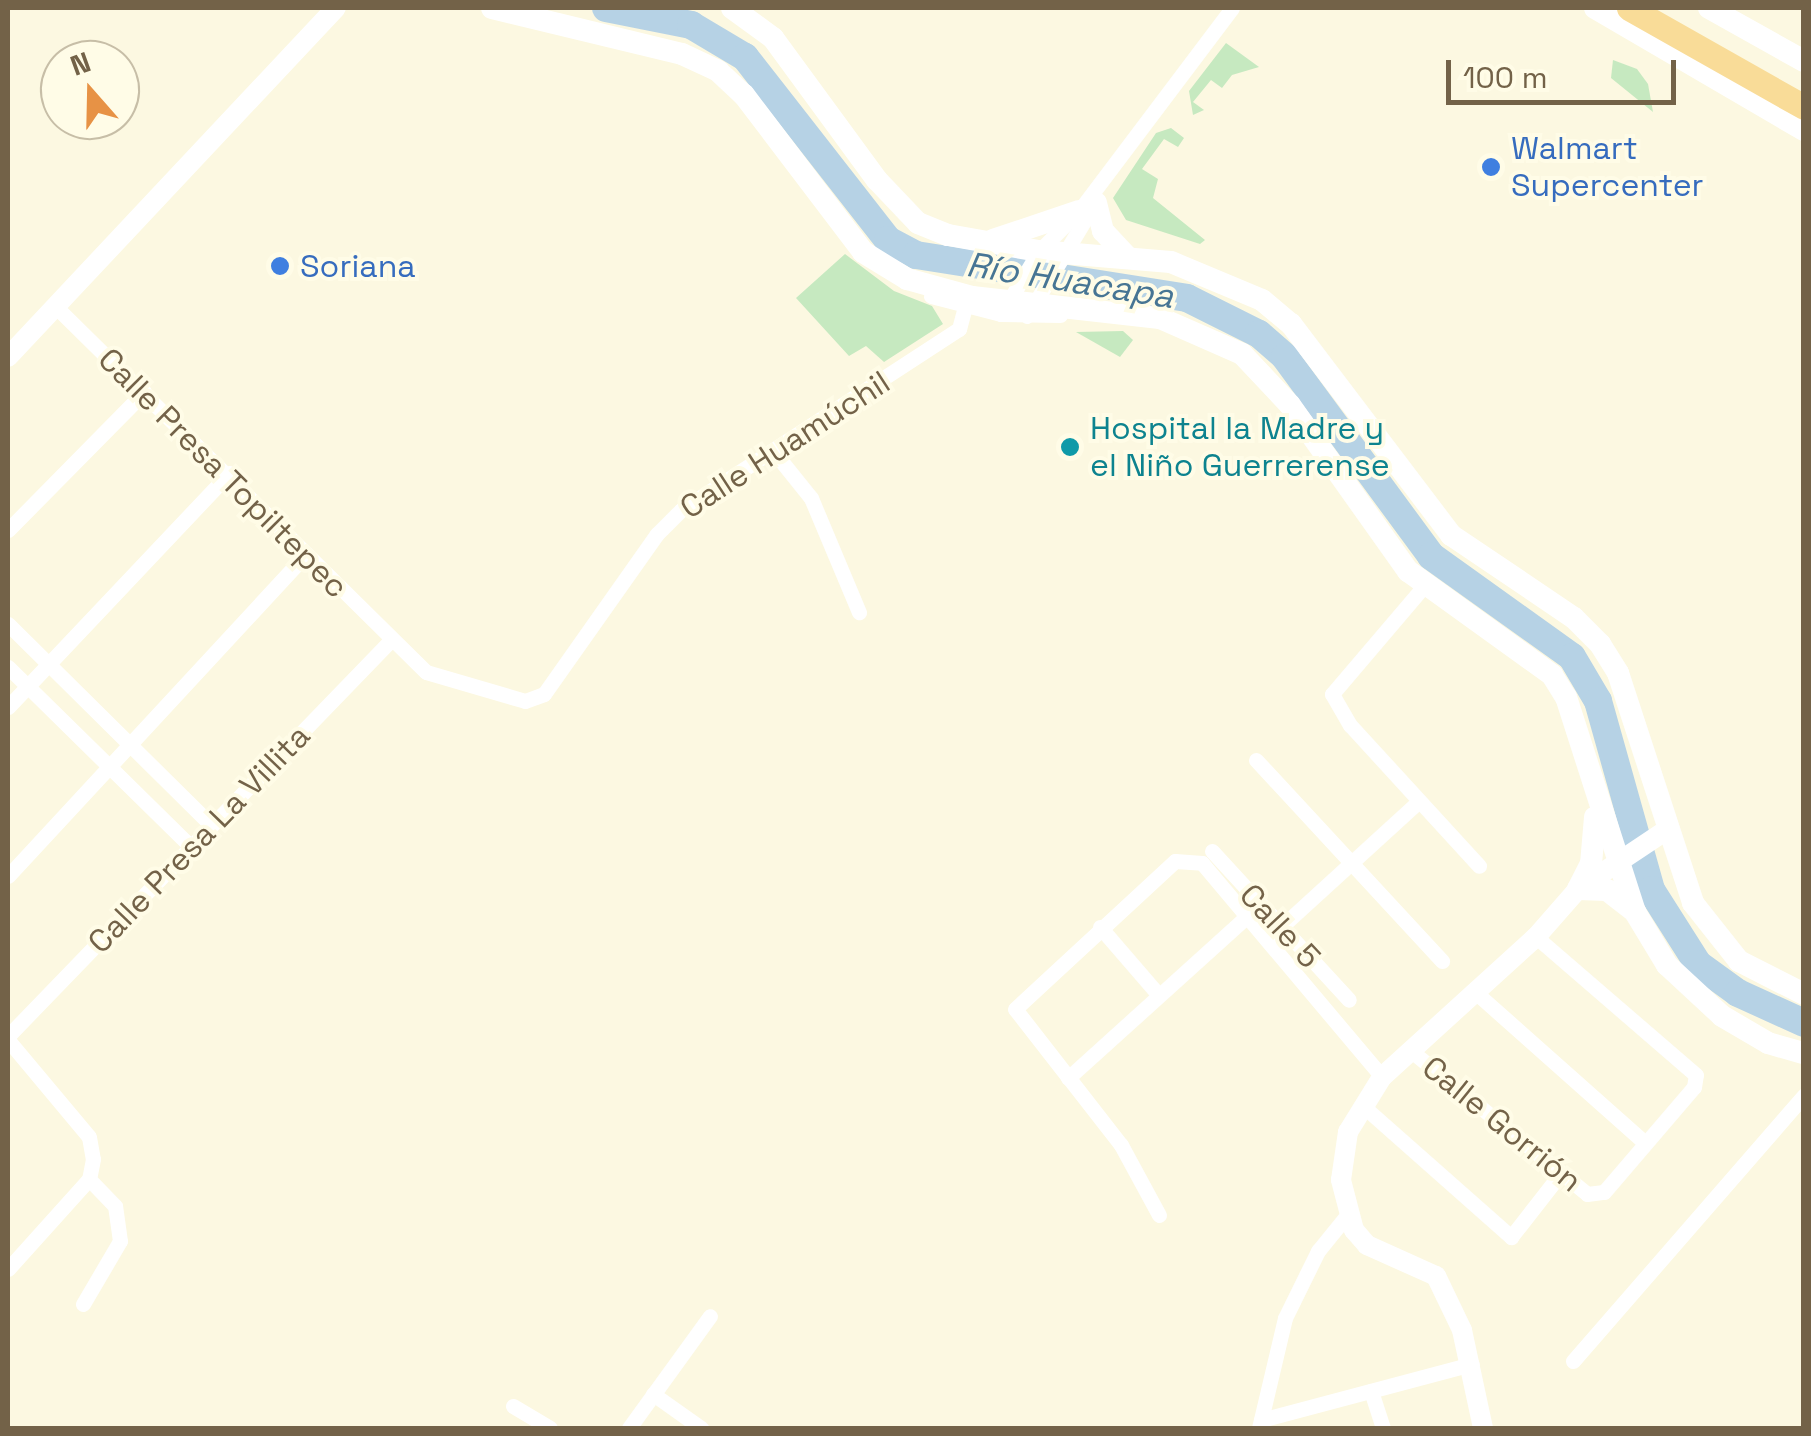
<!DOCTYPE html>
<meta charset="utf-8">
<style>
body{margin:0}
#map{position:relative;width:1811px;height:1436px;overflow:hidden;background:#fcf8e1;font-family:"Space Grotesk",sans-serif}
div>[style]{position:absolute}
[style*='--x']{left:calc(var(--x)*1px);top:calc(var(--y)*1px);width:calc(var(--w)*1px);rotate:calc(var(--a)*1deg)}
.green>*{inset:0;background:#c6e9c0}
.river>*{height:28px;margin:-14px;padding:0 14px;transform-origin:14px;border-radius:14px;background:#b6d2e5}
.minor>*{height:15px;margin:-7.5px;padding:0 7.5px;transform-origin:7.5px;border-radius:7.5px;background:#fff}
.tertiary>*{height:20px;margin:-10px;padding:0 10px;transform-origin:10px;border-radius:10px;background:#fff}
.secondary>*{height:22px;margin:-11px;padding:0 11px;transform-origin:11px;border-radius:11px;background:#fff}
.trunk>*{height:25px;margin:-12.5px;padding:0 12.5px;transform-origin:12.5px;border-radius:12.5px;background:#f9dc98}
.dots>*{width:28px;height:28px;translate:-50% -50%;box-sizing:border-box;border:5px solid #fffce7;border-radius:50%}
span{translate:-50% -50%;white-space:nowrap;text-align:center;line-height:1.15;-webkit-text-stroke:8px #fffce7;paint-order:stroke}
.shop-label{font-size:32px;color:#366cbe}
.left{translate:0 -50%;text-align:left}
.culture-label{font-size:32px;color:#0d838f}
.street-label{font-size:32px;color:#736248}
.water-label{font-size:35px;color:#477594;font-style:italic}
.frame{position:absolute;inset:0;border:10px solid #736248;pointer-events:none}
.north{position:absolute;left:40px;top:40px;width:100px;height:100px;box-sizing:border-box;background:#fffce7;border:2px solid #c7bea7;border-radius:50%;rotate:340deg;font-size:28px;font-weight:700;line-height:40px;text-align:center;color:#736248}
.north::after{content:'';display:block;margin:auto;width:35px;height:45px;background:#e79245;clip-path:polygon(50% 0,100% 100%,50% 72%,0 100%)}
.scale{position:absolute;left:1446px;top:60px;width:230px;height:45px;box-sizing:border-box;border:5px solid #736248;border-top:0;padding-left:12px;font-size:30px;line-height:35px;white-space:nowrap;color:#736248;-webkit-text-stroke:8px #fffce7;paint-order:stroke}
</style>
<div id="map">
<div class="green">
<i style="clip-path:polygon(1226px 43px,1259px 67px,1232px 75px,1222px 88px,1211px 80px,1193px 102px,1204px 110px,1193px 115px,1189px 91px)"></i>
<i style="clip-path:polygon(1613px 60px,1637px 69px,1648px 84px,1653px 112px,1611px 78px)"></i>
<i style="clip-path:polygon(1171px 128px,1184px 138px,1178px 147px,1164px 139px,1142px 169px,1158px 179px,1153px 198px,1205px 240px,1200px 244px,1126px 220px,1113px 198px,1156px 133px)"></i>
<i style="clip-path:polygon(845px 254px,894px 291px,932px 306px,943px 324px,884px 362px,866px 346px,849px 356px,796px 298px)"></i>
<i style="clip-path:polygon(1123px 331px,1133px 340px,1120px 357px,1076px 332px)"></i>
</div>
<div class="river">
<i style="--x:606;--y:8;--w:87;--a:11.3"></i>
<i style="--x:691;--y:25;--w:63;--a:30.7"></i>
<i style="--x:745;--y:57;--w:232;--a:52"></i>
<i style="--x:888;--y:240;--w:32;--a:28"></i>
<i style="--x:916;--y:255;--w:274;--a:9"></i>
<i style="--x:1187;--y:298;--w:80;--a:26.6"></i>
<i style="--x:1259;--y:334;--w:35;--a:41"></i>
<i style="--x:1285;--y:357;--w:247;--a:53.7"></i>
<i style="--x:1431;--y:556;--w:173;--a:35.6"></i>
<i style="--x:1572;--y:657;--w:51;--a:59.4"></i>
<i style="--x:1598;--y:701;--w:196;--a:74.3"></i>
<i style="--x:1651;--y:890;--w:88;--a:57.6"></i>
<i style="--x:1698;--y:964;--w:49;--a:35.9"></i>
<i style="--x:1738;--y:993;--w:72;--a:24.4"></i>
</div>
<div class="minor">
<i style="--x:931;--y:296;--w:72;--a:14.4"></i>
<i style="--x:1001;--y:314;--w:59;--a:1"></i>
<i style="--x:55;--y:306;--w:521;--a:44.61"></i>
<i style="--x:426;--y:672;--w:103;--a:16.3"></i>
<i style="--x:525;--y:701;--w:20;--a:-20"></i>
<i style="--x:544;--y:694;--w:196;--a:-54.8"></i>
<i style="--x:657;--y:534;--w:34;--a:-45"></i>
<i style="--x:681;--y:510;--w:332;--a:-33.1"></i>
<i style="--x:959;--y:329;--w:23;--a:-75"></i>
<i style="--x:1001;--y:314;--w:74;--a:-58.9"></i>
<i style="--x:1039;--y:251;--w:57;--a:-45"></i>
<i style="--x:1079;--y:211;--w:254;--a:-53"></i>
<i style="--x:1027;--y:316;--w:128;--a:-59"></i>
<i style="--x:774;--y:452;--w:59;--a:51.2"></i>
<i style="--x:811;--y:498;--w:124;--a:67.2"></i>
<i style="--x:8;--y:530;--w:194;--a:-45.4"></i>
<i style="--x:1424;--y:586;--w:142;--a:130.4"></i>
<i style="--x:1332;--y:694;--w:36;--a:60"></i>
<i style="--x:1350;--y:725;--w:191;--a:47.5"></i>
<i style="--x:8;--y:624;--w:286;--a:44.7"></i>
<i style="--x:8;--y:667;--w:255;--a:44.5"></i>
<i style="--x:8;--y:707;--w:322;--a:-46.6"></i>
<i style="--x:1256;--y:760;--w:274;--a:47.2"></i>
<i style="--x:1212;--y:851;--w:202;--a:47.4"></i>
<i style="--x:8;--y:876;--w:439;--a:-47.2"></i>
<i style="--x:1100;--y:927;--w:87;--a:49.2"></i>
<i style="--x:1281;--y:927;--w:184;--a:-42.4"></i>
<i style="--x:1474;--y:991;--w:226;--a:41.6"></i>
<i style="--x:8;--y:1036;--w:549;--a:-45.96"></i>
<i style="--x:8;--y:1040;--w:126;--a:50.1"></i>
<i style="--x:89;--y:1137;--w:22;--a:80"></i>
<i style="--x:93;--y:1159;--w:20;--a:101"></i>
<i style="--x:89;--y:1179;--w:121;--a:132"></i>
<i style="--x:1410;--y:1050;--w:228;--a:39.1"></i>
<i style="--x:1587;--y:1194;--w:17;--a:-7"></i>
<i style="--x:1604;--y:1192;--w:138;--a:-49.4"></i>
<i style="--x:1694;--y:1087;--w:12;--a:-81"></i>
<i style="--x:1696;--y:1075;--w:211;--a:-139.2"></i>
<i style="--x:1068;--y:1078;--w:241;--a:-42.1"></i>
<i style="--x:1363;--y:1106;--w:198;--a:41.5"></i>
<i style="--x:1511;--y:1237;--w:81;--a:-52"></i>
<i style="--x:1159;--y:1215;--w:80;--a:-118.5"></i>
<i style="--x:1121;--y:1145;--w:172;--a:-127.9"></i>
<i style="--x:1015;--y:1009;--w:218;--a:-42.8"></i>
<i style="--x:1175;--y:861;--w:27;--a:4"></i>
<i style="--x:1202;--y:863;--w:280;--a:49.9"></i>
<i style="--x:83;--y:1304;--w:73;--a:-59.6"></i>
<i style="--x:120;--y:1241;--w:35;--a:-98"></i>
<i style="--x:115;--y:1206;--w:37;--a:-134"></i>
<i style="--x:1573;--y:1361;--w:352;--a:-49"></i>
<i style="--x:1371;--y:1391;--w:39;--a:72"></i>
<i style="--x:653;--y:1394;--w:59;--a:35.3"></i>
<i style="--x:513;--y:1406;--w:43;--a:30.7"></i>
<i style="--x:1261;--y:1420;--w:218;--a:-14.9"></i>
<i style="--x:629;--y:1428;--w:138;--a:-54.1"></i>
<i style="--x:1259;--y:1428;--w:113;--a:-76.7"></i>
<i style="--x:1285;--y:1318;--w:75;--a:-63.8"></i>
<i style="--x:1318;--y:1251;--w:48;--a:-51"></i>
</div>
<div class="tertiary">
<i style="--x:8;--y:357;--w:479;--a:-46.8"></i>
<i style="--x:1483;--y:1428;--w:100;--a:-102.1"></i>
<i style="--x:1462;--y:1330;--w:60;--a:-115.7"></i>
<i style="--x:1436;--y:1276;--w:76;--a:-155.8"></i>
<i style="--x:1367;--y:1245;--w:20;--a:-131"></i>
<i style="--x:1354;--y:1230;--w:52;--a:-104.6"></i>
<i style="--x:1341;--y:1180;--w:49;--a:-81.7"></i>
<i style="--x:1348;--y:1132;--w:65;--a:-58.3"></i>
<i style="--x:1382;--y:1077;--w:208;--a:-42.3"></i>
<i style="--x:1536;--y:937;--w:64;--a:-48.8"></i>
<i style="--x:1578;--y:889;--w:108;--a:-33.7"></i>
</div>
<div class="secondary">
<i style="--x:492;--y:8;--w:195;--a:13.6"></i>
<i style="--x:682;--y:54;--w:40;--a:25"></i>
<i style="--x:718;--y:71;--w:35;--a:43"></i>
<i style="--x:744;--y:95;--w:197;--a:52.8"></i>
<i style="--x:863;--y:252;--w:52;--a:31.5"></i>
<i style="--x:907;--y:279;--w:67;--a:15.5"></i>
<i style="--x:972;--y:297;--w:189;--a:6.4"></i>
<i style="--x:1160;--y:318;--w:90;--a:23.7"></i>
<i style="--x:1242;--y:354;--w:70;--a:46.7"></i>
<i style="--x:1290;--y:405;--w:204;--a:54.6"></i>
<i style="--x:1408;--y:571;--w:178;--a:35.8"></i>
<i style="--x:1552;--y:675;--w:26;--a:58"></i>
<i style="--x:1566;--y:697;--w:226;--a:72.2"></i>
<i style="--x:1635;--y:912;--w:62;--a:58.9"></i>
<i style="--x:1667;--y:965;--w:75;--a:42.8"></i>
<i style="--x:1722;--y:1016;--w:53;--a:30.4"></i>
<i style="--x:1768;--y:1043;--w:37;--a:16"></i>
<i style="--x:732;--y:8;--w:51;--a:36.2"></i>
<i style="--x:773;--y:38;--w:176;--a:53.8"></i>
<i style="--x:877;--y:180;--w:59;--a:46.4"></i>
<i style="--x:918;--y:223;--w:32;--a:22"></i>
<i style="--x:948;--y:235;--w:92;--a:10"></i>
<i style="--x:1039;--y:251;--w:132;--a:4.8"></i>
<i style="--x:1171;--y:262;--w:99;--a:22.7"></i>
<i style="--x:1262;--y:300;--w:38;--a:40"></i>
<i style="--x:1291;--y:324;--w:265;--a:52.8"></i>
<i style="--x:1451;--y:535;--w:148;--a:34"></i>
<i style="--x:1574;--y:618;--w:37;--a:45"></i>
<i style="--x:1600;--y:644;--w:34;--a:58"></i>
<i style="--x:1618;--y:673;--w:242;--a:71.9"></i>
<i style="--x:1693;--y:903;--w:74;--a:51.6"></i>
<i style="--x:1739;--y:961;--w:73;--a:26.9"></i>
<i style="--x:1595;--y:8;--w:242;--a:30.3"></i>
<i style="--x:1709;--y:8;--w:109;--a:29.2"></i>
<i style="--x:1096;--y:203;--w:29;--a:76"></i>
<i style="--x:1103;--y:231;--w:37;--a:47"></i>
<i style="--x:993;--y:240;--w:91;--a:-18.6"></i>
<i style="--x:1578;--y:889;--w:28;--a:-63"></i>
<i style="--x:1591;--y:864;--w:47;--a:-85.1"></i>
<i style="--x:1578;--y:889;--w:29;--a:2"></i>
<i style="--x:1607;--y:890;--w:36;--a:38"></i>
</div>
<div class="trunk">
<i style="--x:1629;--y:8;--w:201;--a:29.5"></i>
</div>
<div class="dots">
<i style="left:1491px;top:167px;background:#3f7fe0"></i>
<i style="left:280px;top:266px;background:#3f7fe0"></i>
<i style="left:1070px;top:447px;background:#0f9aa8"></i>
</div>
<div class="shop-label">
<span class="left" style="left:1511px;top:167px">Walmart<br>Supercenter</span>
<span class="left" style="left:300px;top:266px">Soriana</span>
</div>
<div class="culture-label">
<span class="left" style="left:1090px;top:447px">Hospital la Madre y<br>el Niño Guerrerense</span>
</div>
<div class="street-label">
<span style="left:785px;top:445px;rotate:-33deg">Calle Huamúchil</span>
<span style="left:223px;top:473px;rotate:45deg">Calle Presa Topiltepec</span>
<span style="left:199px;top:839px;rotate:-46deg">Calle Presa La Villita</span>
<span style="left:1280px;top:926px;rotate:47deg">Calle 5</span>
<span style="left:1502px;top:1124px;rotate:39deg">Calle Gorrión</span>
</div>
<div class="water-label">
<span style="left:1070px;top:280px;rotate:9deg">Río Huacapa</span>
</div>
<div class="frame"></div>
<div class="north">N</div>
<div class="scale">100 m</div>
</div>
